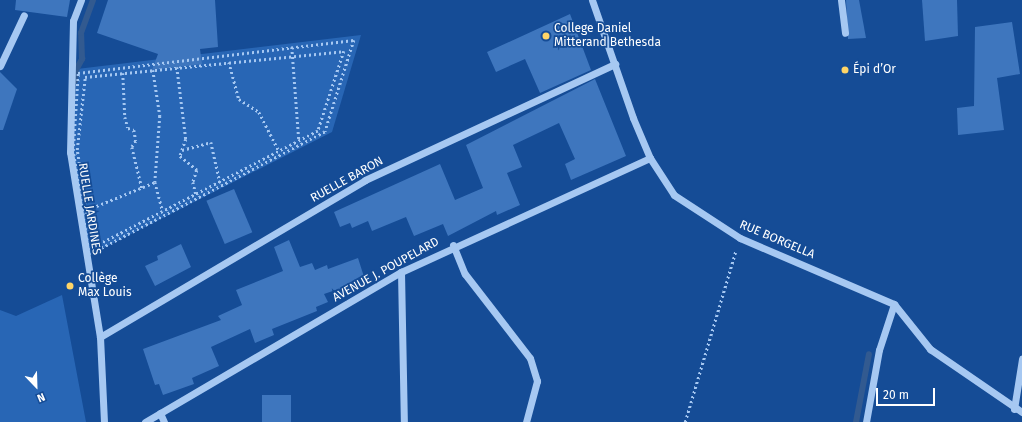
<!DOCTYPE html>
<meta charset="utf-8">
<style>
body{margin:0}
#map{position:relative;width:1022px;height:422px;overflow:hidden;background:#154c96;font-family:"Fira Sans",sans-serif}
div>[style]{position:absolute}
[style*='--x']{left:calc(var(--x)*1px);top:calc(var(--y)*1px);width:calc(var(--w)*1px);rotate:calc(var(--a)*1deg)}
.green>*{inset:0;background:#2866b5}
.stream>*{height:6px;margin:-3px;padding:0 3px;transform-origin:3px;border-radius:3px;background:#325a90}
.building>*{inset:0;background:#3e76be;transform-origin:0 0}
.path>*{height:2.5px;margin-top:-1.25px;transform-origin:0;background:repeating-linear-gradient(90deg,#a6c8f2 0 2px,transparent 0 5px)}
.minor>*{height:7px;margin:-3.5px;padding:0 3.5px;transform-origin:3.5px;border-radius:3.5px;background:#a6c8f2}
.dots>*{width:11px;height:11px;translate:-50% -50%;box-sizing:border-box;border:2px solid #154c96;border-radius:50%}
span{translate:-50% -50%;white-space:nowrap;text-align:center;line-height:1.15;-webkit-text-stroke:3.5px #154c96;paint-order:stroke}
.poi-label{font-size:12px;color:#fff}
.left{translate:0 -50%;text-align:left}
.street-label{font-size:12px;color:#fff}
.north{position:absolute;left:16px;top:366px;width:40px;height:40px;-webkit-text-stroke:3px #154c96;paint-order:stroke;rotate:157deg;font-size:11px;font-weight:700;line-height:16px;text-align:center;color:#fff}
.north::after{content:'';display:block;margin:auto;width:14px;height:18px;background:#fff;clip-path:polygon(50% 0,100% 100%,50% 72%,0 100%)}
.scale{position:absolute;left:876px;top:388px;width:59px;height:18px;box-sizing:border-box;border:2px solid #fff;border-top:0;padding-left:5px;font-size:12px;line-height:14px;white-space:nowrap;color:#fff;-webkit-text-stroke:3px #154c96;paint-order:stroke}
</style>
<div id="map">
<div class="green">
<i style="clip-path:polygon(361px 35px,332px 132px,88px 256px,73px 150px,77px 69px)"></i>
<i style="clip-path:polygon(62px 295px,86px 422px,0 422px,0 310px,16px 316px)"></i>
</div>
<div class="stream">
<i style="--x:75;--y:81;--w:11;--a:-85"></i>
<i style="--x:76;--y:70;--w:13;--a:-61"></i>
<i style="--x:82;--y:59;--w:26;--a:-92"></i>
<i style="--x:81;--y:33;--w:35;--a:-70"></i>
<i style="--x:856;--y:422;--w:69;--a:-79.2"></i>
</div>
<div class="building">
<i style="clip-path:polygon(16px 0,70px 0,67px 17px,15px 10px)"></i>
<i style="clip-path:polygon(108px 0,215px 0,218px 47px,200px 49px,202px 64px,152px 70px,158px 54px,97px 33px)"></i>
<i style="clip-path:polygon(846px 0,859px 0,866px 38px,848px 39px)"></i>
<i style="clip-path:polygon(922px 0,957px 0,958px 36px,925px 41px)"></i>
<i style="clip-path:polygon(570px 14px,591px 70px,540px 93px,525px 59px,496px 72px,487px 52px)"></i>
<i style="clip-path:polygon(1012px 22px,1020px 74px,997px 78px,1004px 130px,958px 135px,957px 108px,974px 106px,975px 27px)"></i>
<i style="clip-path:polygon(0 72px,17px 89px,3px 130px,0 130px)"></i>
<i style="clip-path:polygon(595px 79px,626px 156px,571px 180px,565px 164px,575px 159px,559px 123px,513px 145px,522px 167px,507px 173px,520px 205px,497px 215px,496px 211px,448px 236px,443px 224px,414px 236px,406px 217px,372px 231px,368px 221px,352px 228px,350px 223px,340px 227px,334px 212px,440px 164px,455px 200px,483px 188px,466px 145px)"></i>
<i style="left:234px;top:189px;width:47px;height:30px;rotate:67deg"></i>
<i style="clip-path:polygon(289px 240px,300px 267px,312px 263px,315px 270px,327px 265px,328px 269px,358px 258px,365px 280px,324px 294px,328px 302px,316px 307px,317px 311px,272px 329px,274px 335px,255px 343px,250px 329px,211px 347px,219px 366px,192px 378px,194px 384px,163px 395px,159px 384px,155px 385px,143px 349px,221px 320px,218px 316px,242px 305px,236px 290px,283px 271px,274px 247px)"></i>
<i style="clip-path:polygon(181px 244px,191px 267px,155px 286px,145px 266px,158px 260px,157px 256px)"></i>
<i style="left:291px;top:395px;width:27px;height:29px;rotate:90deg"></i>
</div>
<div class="path">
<i style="--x:354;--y:40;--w:96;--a:107.5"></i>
<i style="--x:325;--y:132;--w:266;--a:152.5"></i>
<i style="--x:89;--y:255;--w:105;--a:-98.7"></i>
<i style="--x:73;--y:151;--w:78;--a:-86.3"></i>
<i style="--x:78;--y:73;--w:278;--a:-6.8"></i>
<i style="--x:292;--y:47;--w:94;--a:85.7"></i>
<i style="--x:344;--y:51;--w:84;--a:108"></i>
<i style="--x:318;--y:131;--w:254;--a:152.6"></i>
<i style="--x:92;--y:248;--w:99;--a:-98.7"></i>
<i style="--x:77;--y:150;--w:73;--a:-83.7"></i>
<i style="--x:85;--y:77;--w:260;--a:-5.7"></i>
<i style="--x:229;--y:62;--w:38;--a:75"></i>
<i style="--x:239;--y:99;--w:24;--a:33"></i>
<i style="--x:259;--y:112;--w:44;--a:62.9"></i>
<i style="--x:177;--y:67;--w:73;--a:82.9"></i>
<i style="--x:186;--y:139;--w:18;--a:109"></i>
<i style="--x:180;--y:156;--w:22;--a:39"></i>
<i style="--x:197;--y:170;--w:13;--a:108"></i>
<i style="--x:193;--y:182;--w:12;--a:76"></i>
<i style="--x:153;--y:70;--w:47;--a:81.3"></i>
<i style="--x:160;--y:116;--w:66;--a:94.3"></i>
<i style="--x:155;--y:182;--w:30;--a:75"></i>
<i style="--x:123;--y:73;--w:44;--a:87.4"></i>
<i style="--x:125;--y:117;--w:11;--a:75"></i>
<i style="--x:128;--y:128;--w:6;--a:18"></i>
<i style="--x:134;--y:130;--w:11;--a:80"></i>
<i style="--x:136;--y:141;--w:7;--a:124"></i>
<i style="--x:132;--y:147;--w:42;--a:76.3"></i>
<i style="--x:182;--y:150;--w:30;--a:-15"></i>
<i style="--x:211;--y:142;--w:41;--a:77.3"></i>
<i style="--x:92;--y:208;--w:68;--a:-22.4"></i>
<i style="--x:685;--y:422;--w:179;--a:-73.5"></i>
</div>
<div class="minor">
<i style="--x:81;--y:0;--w:22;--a:111"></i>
<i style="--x:73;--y:21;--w:131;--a:91.3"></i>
<i style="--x:70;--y:152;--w:187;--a:80.8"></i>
<i style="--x:100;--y:337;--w:85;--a:87.3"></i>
<i style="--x:592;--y:0;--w:125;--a:70.8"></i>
<i style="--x:633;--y:118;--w:43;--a:67"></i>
<i style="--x:650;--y:158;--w:44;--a:57"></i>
<i style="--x:674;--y:195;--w:79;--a:33.1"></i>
<i style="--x:740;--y:238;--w:168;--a:23.2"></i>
<i style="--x:894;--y:304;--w:58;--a:51.3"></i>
<i style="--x:930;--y:349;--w:112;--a:34.4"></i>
<i style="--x:841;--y:0;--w:33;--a:83"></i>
<i style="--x:0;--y:66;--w:56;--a:-64.8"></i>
<i style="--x:453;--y:245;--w:31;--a:68"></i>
<i style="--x:465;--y:274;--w:106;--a:52.3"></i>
<i style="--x:530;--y:358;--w:24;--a:73"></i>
<i style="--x:537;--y:381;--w:42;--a:105"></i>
<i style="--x:401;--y:272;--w:150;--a:88.9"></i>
<i style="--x:100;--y:337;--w:308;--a:-30.6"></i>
<i style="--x:365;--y:180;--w:276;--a:-24.9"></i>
<i style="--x:1014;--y:409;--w:51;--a:-80.9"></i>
<i style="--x:160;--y:413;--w:10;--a:66"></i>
<i style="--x:145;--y:422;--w:297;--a:-30.4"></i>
<i style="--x:401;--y:272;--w:274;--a:-24.6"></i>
<i style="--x:866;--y:422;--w:73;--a:-79.8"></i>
<i style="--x:879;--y:350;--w:48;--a:-71.9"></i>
</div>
<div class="dots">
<i style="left:546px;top:36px;background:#ffd567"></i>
<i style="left:845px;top:70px;background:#ffd567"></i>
<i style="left:70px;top:286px;background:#ffd567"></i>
</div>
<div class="poi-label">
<span class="left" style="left:554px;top:36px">College Daniel<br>Mitterand Bethesda</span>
<span class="left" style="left:853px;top:70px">Épi d’Or</span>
<span class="left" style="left:78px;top:286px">Collège<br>Max Louis</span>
</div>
<div class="street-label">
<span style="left:347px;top:180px;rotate:-29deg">RUELLE BARON</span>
<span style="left:89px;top:209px;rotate:81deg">RUELLE JARDINES</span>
<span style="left:777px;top:240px;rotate:23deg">RUE BORGELLA</span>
<span style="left:386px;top:270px;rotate:-29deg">AVENUE J. POUPELARD</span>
</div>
<div class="north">N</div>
<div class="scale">20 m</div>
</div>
